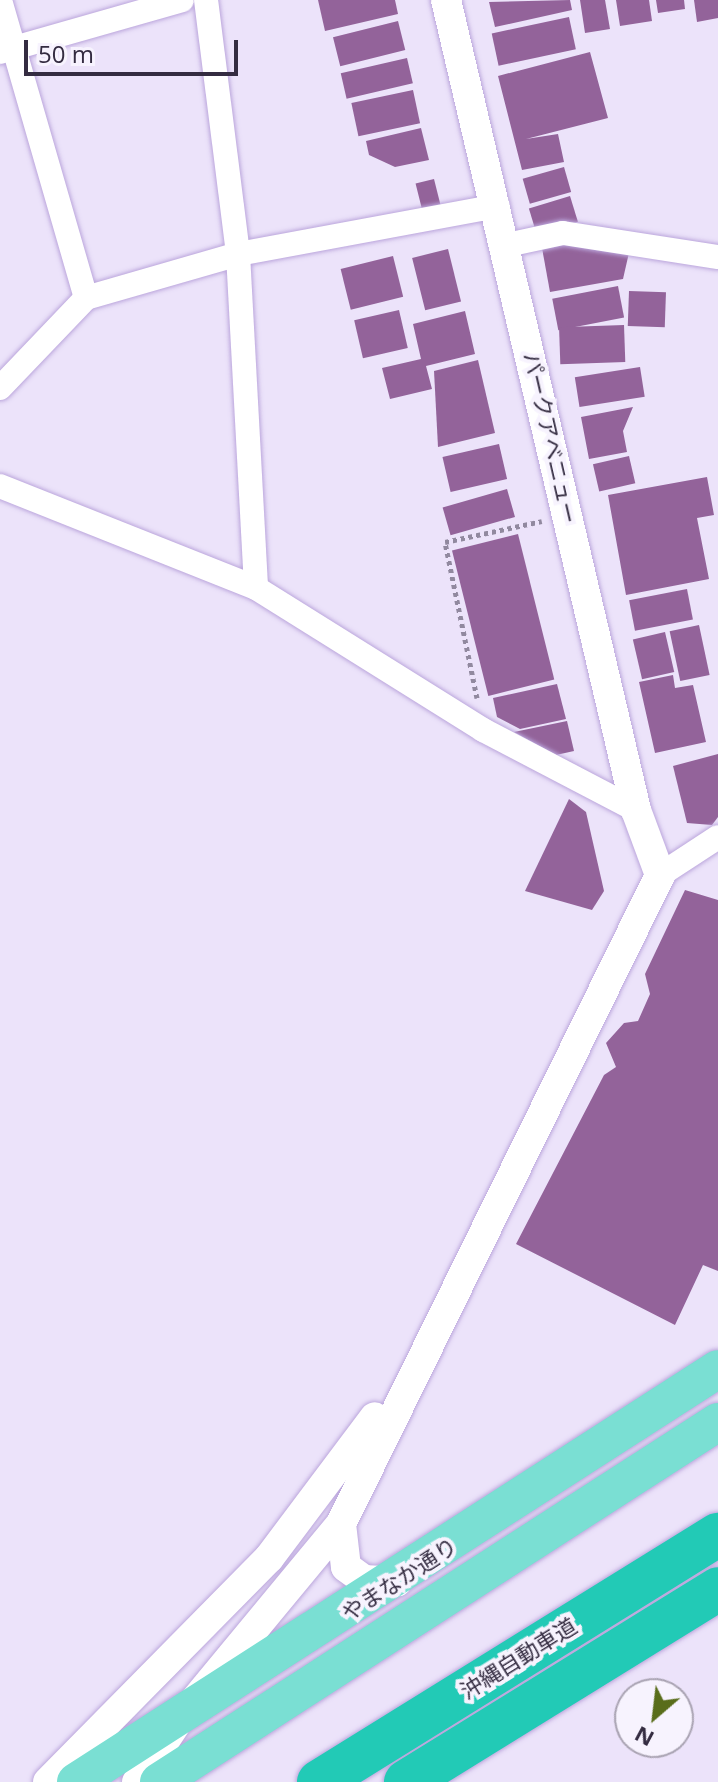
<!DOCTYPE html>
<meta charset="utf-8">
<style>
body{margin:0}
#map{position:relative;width:718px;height:1782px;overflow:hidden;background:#ece3fa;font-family:"Open Sans","Noto Sans JP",sans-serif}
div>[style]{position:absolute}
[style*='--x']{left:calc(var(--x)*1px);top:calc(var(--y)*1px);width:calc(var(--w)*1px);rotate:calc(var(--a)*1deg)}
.building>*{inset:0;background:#93639a;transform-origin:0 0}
.path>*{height:5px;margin-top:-2.5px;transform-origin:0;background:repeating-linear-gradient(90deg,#91899f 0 4px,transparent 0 8px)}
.roads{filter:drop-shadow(0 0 2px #bba6dc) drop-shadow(0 0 2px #bba6dc)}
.minor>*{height:24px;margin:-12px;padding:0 12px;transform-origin:12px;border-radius:12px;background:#fff}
.tertiary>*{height:30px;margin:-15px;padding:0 15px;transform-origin:15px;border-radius:15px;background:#fff}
.primary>*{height:38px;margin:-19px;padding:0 19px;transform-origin:19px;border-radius:19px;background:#7adfd3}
.motorway>*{height:44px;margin:-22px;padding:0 22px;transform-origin:22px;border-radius:22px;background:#22cab6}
span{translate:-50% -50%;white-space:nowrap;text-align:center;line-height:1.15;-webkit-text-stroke:8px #f7f3fe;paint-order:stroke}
.street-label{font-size:22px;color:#342c41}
.north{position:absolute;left:614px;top:1678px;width:80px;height:80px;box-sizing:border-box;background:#f7f3fe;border:2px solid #a9a3b2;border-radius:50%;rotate:208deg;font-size:22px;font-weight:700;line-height:32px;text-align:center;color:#342c41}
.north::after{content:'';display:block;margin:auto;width:28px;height:36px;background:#596d1b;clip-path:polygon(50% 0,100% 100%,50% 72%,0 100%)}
.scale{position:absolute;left:24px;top:40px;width:214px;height:36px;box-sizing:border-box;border:4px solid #342c41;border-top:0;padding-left:10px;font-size:24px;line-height:28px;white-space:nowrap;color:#342c41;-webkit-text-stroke:6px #f7f3fe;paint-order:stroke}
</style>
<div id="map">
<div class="building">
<i style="clip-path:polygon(318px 0,395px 0,398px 14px,325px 31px)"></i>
<i style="clip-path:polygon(570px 0,572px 10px,495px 27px,489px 2px)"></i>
<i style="clip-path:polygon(580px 0,605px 0,610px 29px,585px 33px)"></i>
<i style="clip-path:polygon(616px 0,649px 0,652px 21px,620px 26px)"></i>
<i style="clip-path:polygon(656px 0,684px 0,685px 9px,658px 13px)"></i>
<i style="clip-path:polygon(694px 0,718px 0,718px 18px,697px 22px)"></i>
<i style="left:569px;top:17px;width:33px;height:79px;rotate:78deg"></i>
<i style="left:398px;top:21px;width:30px;height:67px;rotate:76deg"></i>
<i style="clip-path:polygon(590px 52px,608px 118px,526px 139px,558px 134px,564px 162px,522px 170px,498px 76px)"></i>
<i style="left:407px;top:58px;width:26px;height:68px;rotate:77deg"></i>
<i style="left:413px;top:90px;width:34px;height:63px;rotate:78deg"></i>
<i style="clip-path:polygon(421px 128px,429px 160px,395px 167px,369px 155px,366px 141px)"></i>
<i style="left:564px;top:167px;width:26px;height:43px;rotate:74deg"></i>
<i style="left:434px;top:179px;width:34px;height:19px;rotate:76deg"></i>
<i style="left:570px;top:196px;width:27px;height:43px;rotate:73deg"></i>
<i style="clip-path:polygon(584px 242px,631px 244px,623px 279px,550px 292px,542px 248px)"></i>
<i style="left:448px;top:249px;width:54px;height:37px;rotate:76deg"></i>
<i style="left:393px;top:256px;width:42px;height:54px;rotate:76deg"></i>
<i style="left:618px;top:286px;width:32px;height:67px;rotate:79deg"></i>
<i style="left:629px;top:291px;width:37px;height:35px;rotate:2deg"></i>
<i style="left:399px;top:310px;width:39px;height:46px;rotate:77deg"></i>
<i style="clip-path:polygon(465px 311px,475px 354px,426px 366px,432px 389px,390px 399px,382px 368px,421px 359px,413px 324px)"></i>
<i style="left:624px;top:325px;width:37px;height:65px;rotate:88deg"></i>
<i style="clip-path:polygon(478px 360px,495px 433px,438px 447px,434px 371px)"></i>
<i style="left:640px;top:367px;width:30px;height:66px;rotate:81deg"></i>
<i style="clip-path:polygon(633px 407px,623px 431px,627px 452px,589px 459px,581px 417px)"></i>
<i style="left:499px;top:444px;width:36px;height:58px;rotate:77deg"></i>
<i style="left:629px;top:456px;width:28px;height:37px;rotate:77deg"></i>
<i style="clip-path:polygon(707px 477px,714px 515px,697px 518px,709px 579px,626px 595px,608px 495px)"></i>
<i style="left:507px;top:489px;width:29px;height:67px;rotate:74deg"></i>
<i style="left:518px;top:534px;width:150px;height:68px;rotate:76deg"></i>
<i style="left:687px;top:589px;width:31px;height:59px;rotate:79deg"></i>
<i style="left:699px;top:625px;width:51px;height:30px;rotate:78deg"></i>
<i style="left:665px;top:632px;width:41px;height:33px;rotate:77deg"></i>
<i style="clip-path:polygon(673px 675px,675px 688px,693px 685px,706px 742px,655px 753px,639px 682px)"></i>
<i style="clip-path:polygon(557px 684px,566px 719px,520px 729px,497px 717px,493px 698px)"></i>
<i style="clip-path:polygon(567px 721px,574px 751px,556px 755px,514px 732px)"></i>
<i style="clip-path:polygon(718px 754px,718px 817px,712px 825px,687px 823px,673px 766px)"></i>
<i style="clip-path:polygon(569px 799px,586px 812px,604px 891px,592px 910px,525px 891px)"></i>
<i style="clip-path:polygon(685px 890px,718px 900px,718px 1271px,703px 1265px,675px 1325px,516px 1244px,604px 1075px,616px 1067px,606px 1043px,624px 1023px,638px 1021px,650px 994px,645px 974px)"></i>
</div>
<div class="path">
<i style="--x:477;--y:698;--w:159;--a:-101.6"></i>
<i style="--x:445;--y:542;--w:99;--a:-12.2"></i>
</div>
<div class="roads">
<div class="minor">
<i style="--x:0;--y:0;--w:310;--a:73.9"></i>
<i style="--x:206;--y:0;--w:256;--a:82.8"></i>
<i style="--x:238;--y:254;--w:334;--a:86.9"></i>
<i style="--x:0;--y:52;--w:189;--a:-15.9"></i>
<i style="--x:507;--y:245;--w:57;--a:-12.1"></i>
<i style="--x:563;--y:233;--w:157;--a:8.8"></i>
<i style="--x:0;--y:388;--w:124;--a:-46.3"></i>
<i style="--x:86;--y:298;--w:158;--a:-16.1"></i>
<i style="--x:238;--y:254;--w:264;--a:-10.5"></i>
<i style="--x:0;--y:486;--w:276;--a:21.7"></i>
<i style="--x:256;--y:588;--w:268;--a:32"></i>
<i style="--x:483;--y:730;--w:173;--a:27.6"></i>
<i style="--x:660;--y:875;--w:69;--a:-33.2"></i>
</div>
<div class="tertiary">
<i style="--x:341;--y:1524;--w:43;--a:83.4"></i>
<i style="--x:346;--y:1567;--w:22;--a:36"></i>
<i style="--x:364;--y:1580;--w:33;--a:3"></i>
<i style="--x:48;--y:1782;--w:315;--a:-45.4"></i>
<i style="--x:269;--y:1558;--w:176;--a:-53.1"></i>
<i style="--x:137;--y:1782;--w:72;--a:-56.3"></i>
<i style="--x:177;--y:1722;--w:257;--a:-50.4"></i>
<i style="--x:341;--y:1524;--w:723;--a:-63.82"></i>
<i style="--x:660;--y:875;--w:69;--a:-110.3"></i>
<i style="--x:636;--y:810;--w:832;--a:-103.2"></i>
</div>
<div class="primary">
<i style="--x:76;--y:1782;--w:763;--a:-32.75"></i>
<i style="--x:159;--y:1782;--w:665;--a:-32.78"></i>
</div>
<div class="motorway">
<i style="--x:319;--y:1782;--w:469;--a:-31.8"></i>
<i style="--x:406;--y:1782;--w:367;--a:-31.7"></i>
</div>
</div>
<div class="street-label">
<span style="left:551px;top:438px;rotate:77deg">パークアベニュー</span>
<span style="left:399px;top:1579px;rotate:-33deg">やまなか通り</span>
<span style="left:518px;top:1658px;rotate:-32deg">沖縄自動車道</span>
</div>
<div class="north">N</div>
<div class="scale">50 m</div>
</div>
